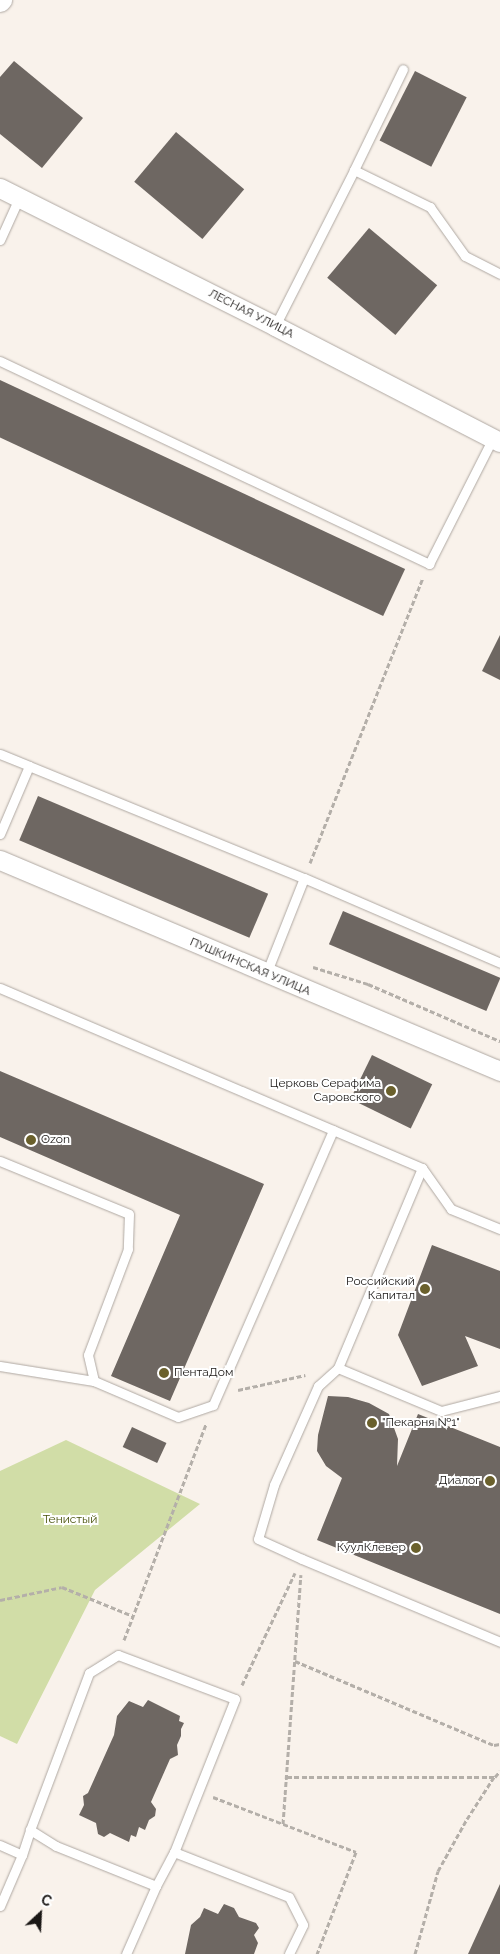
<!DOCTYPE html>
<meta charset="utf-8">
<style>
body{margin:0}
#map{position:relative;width:500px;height:1954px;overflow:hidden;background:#f9f2eb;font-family:Raleway,sans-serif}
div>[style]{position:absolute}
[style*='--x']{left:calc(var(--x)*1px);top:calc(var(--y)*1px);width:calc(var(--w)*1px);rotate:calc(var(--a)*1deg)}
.green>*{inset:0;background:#d1dda7}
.building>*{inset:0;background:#6e6762;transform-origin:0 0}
.path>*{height:3px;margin-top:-1.5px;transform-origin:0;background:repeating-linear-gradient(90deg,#b4afa9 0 5px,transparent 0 7.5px)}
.roads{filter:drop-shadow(0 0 1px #afa8a2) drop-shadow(0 0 1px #afa8a2)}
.lane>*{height:9px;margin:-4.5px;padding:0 4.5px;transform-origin:4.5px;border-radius:4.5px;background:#fff}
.street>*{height:19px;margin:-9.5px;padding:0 9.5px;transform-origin:9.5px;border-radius:9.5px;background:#fff}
.dots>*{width:14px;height:14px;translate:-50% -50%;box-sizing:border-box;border:2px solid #fff;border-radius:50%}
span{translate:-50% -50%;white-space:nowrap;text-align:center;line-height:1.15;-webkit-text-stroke:4px #fff;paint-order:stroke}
.street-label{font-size:12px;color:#1a1715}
.poi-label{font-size:12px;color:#1a1715}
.right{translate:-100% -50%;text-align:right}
.left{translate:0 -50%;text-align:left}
.park-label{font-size:12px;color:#4a530d}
.north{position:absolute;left:15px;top:1889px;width:50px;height:50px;-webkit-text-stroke:4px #fff;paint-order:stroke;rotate:25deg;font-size:14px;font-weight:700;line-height:20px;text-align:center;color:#1a1715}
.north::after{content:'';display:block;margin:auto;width:18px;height:22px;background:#1a1715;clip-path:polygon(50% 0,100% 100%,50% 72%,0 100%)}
</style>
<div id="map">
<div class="green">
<i style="clip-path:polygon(66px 1440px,200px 1504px,95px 1590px,17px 1744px,0 1736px,0 1471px)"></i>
</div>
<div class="building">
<i style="clip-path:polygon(14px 61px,83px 118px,42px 168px,0 134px,0 77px)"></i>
<i style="left:415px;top:71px;width:58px;height:78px;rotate:27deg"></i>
<i style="left:176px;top:132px;width:89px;height:65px;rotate:40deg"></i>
<i style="left:369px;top:228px;width:89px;height:65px;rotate:40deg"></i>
<i style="left:0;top:380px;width:447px;height:52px;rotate:25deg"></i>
<i style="clip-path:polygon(500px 635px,500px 680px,482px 671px)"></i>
<i style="left:38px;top:796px;width:250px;height:48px;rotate:23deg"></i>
<i style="left:343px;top:911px;width:171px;height:36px;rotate:23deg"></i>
<i style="left:372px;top:1055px;width:67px;height:49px;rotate:26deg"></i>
<i style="clip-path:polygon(0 1071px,264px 1184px,170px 1401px,111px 1376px,180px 1215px,0 1137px)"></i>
<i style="clip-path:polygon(432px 1245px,500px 1271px,500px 1349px,465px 1336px,478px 1366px,422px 1386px,398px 1335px)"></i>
<i style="clip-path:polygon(328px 1396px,348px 1397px,369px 1403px,389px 1414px,398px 1439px,397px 1466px,418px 1414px,500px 1447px,500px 1614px,317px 1540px,342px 1478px,326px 1466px,317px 1451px,318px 1435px)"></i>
<i style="left:132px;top:1427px;width:38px;height:22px;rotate:25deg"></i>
<i style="clip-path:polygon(148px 1700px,180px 1716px,179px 1721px,184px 1723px,181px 1729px,181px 1736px,177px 1745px,178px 1755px,170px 1759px,151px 1802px,156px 1809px,155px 1816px,149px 1820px,145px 1830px,139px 1827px,136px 1837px,131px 1835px,129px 1842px,110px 1833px,104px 1837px,98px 1834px,96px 1823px,79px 1815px,84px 1805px,83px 1796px,88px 1793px,114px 1735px,117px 1716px,129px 1701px,143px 1707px)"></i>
<i style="clip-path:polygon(500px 1884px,500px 1954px,468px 1954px)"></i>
<i style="clip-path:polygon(224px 1904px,234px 1908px,239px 1917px,256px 1923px,259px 1928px,254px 1935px,258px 1943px,254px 1954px,185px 1954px,191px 1925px,200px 1917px,204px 1908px,218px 1914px)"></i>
</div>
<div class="path">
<i style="--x:310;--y:863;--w:307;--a:-68.4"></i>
<i style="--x:313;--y:967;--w:58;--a:17.2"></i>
<i style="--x:368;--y:984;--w:144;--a:23.4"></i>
<i style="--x:238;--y:1390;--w:69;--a:-12.6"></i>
<i style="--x:0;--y:1600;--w:63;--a:-11.8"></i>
<i style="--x:62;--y:1587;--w:77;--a:22.2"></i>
<i style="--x:124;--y:1640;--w:231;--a:-69.2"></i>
<i style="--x:295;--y:1661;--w:216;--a:22.9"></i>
<i style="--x:494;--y:1745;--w:6;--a:-9"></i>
<i style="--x:242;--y:1685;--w:124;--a:-64.7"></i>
<i style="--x:287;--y:1777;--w:208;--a:0"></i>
<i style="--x:495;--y:1777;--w:8;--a:-50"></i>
<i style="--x:213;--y:1797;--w:153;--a:21"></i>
<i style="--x:356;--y:1852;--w:109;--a:110.9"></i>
<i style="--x:283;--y:1824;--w:250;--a:-85.9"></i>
<i style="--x:415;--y:1954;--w:86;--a:-74.5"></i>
<i style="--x:438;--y:1871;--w:60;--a:-60.9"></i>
<i style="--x:467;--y:1819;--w:50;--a:-57.3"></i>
</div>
<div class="roads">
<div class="lane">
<i style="--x:354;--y:170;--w:112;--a:-64.1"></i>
<i style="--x:0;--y:240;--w:46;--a:-65.7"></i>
<i style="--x:275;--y:326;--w:175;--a:-63.1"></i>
<i style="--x:354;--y:170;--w:85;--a:26"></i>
<i style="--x:430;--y:207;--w:60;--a:54.5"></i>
<i style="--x:465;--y:256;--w:39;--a:27"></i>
<i style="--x:0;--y:361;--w:475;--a:25.3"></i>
<i style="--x:429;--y:564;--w:141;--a:-63.1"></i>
<i style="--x:0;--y:754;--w:31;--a:22"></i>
<i style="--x:29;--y:766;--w:74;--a:113.1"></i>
<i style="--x:29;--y:766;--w:297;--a:22.2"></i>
<i style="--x:304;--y:878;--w:214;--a:23.4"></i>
<i style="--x:266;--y:974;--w:103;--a:-68.4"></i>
<i style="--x:0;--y:988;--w:459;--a:23.1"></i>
<i style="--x:0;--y:1161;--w:139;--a:22.3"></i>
<i style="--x:129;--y:1214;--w:35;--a:92"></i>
<i style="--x:128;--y:1249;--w:113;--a:110.7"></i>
<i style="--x:88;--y:1355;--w:27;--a:77"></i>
<i style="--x:94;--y:1381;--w:91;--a:23.2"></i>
<i style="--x:178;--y:1417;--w:37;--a:-19"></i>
<i style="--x:213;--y:1405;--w:300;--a:-66.4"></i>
<i style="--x:500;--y:1229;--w:53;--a:-157.8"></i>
<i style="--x:451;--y:1209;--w:50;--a:-125.3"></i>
<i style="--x:422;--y:1168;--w:217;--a:112.8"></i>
<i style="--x:338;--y:1368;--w:112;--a:22.7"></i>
<i style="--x:441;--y:1411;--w:61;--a:-14.3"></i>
<i style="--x:0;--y:1366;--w:95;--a:9.1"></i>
<i style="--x:338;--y:1368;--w:27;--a:138"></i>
<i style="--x:318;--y:1386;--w:108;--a:114"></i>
<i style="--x:274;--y:1485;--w:56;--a:106.5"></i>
<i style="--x:258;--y:1539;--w:48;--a:24.4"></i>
<i style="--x:302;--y:1559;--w:215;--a:22.7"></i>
<i style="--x:0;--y:1845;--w:24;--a:24"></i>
<i style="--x:22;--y:1855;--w:26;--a:-72"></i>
<i style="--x:156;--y:1886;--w:108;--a:-158.2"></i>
<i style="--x:56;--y:1846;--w:31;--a:-148"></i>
<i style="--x:30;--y:1830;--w:168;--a:-69.4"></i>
<i style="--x:89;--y:1673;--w:34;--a:-32"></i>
<i style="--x:118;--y:1655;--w:125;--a:20.6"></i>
<i style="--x:235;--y:1699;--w:165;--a:111.7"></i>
<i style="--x:174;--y:1852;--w:123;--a:21.4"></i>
<i style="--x:289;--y:1897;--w:31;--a:63"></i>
<i style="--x:303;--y:1925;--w:32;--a:116"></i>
<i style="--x:0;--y:1906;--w:56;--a:-66.7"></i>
<i style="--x:126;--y:1954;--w:74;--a:-66.2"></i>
<i style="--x:156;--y:1886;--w:38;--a:-62"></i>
</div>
<div class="street">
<i style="--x:0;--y:2;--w:3;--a:-45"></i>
<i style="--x:0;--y:188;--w:308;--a:26.6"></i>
<i style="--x:275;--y:326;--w:253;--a:27.3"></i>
<i style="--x:0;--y:860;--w:543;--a:22.88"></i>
</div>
</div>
<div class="dots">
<i style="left:391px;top:1091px;background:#6a602c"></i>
<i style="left:31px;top:1140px;background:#6a602c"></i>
<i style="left:425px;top:1289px;background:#6a602c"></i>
<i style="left:164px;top:1373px;background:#6a602c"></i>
<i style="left:372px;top:1423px;background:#6a602c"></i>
<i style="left:490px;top:1481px;background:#6a602c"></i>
<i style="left:416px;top:1548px;background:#6a602c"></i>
</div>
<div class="street-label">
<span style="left:251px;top:314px;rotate:27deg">ЛЕСНАЯ УЛИЦА</span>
<span style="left:250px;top:967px;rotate:23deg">ПУШКИНСКАЯ УЛИЦА</span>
</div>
<div class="poi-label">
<span class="right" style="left:381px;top:1091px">Церковь Серафима<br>Саровского</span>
<span class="left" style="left:41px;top:1140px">Ozon</span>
<span class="right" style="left:415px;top:1289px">Российский<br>Капитал</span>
<span class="left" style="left:174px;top:1373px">ПентаДом</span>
<span class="left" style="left:382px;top:1423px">"Пекарня №1"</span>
<span class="right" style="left:480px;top:1481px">Диалог</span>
<span class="right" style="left:406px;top:1548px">КуулКлевер</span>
</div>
<div class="park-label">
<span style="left:70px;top:1520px">Тенистый</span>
</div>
<div class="north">С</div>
</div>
